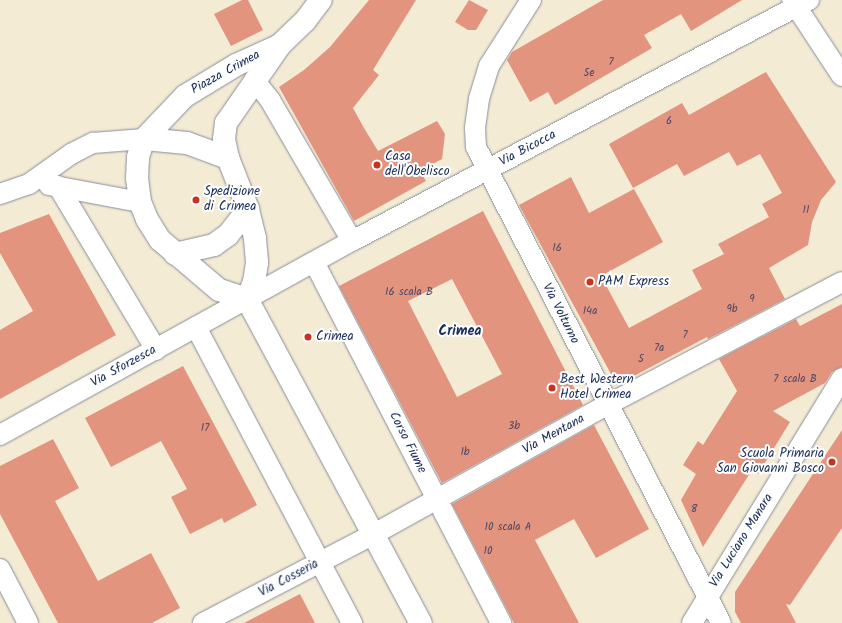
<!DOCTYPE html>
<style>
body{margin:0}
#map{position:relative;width:842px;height:623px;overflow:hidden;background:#f4ebd5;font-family:Kalam,sans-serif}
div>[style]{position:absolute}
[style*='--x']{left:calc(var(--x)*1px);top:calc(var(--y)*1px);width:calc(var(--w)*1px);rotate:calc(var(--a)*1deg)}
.building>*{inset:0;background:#e2947f}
.roads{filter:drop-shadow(0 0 1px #888d9a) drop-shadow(0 0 1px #888d9a)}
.minor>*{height:20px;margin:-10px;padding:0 10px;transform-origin:10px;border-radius:10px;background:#fff}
.tertiary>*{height:22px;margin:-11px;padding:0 11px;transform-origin:11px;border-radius:11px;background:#fff}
.dots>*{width:11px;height:11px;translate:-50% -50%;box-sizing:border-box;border:2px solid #fff;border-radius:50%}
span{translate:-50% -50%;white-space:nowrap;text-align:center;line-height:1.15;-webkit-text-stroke:4px #fff;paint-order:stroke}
.number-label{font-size:11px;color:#4d4866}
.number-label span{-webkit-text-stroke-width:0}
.street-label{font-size:13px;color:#1b2f5e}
.poi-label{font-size:13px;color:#1b2f5e}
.left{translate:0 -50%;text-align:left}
.right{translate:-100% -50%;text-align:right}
.neighbourhood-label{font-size:14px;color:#1b2f5e;font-weight:700}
</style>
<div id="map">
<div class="building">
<i style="clip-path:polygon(242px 0,248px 0,263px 30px,231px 46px,214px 14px)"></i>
<i style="clip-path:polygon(369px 0,416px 0,373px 70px,379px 75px,353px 108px,364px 128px,378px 151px,437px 121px,445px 134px,442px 159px,420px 171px,426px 181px,354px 221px,279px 87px,304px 70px,330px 47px)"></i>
<i style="clip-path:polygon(469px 0,488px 10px,476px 30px,468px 30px,455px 22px)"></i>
<i style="clip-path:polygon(603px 0,742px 0,691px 31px,681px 14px,644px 35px,652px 48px,555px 105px,548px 92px,530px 102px,507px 60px,512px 52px)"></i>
<i style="clip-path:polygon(766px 72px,836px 182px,821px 200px,812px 222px,808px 245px,769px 268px,785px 299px,708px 339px,707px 337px,617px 385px,519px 205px,571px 177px,589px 213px,634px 189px,663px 242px,601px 276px,629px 328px,702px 289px,692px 270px,724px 254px,718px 244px,769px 217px,762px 204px,782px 193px,760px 154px,737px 166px,729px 152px,684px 176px,677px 164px,633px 188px,609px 144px,682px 103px,689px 115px)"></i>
<i style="clip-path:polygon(evenodd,483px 211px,583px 405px,442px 483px,339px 286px,483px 211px,452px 279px,502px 374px,457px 397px,408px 301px,452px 279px)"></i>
<i style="clip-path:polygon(49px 214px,116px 335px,0 399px,0 330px,33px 311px,0 253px,0 233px)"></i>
<i style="clip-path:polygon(842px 304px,842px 367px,832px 372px,825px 383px,773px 411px,790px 422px,758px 474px,752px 470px,703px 547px,681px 500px,696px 474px,683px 465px,698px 441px,703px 445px,737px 391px,719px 359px,796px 319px,800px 326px)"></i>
<i style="clip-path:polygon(183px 366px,257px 505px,224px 523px,222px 518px,190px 534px,171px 497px,187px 489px,161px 441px,111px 467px,85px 418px)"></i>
<i style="clip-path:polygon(594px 425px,649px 529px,596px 558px,574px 519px,535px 540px,579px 623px,514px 623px,452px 504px)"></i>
<i style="clip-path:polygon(842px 430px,842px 528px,790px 605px,786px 604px,796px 623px,741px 623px,735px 612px,735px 592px)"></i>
<i style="clip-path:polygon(53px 439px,79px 488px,55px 501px,98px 581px,151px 553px,180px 608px,152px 623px,58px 623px,0 514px,0 466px)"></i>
<i style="clip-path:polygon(300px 594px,315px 623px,244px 623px)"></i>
</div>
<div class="roads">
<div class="minor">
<i style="--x:531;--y:0;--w:78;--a:122.5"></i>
<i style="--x:489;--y:66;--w:34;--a:107"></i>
<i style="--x:479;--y:99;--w:29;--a:98"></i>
<i style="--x:475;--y:128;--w:19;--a:87"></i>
<i style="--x:476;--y:147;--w:535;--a:62.76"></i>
<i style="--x:792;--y:0;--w:91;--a:56.7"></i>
<i style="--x:254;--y:80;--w:26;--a:51"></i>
<i style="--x:270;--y:100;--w:163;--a:59.8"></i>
<i style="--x:49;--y:185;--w:93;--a:10.6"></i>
<i style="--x:58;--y:186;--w:191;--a:59.1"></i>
<i style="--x:0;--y:194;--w:31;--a:-19"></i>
<i style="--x:29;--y:184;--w:52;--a:-35.5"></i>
<i style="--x:71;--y:154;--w:25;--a:-27"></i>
<i style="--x:93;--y:143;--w:51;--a:-4.5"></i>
<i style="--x:314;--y:262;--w:407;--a:62.6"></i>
<i style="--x:196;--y:327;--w:335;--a:62.2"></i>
<i style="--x:0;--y:435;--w:402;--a:-28.9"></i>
<i style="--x:352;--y:241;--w:517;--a:-27.81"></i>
<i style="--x:0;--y:569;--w:61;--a:62.6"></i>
<i style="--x:203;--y:623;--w:193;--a:-27.5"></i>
<i style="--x:374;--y:534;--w:266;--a:-29"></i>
<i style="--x:607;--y:405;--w:265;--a:-27.6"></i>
<i style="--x:692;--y:623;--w:287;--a:-58.5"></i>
</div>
<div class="tertiary">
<i style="--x:144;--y:139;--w:43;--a:5.3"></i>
<i style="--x:187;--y:143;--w:44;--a:20.1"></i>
<i style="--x:175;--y:254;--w:40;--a:-13"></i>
<i style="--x:214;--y:245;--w:17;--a:-36"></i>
<i style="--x:228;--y:235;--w:33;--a:-52"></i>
<i style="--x:247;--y:299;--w:29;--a:-162"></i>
<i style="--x:219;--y:290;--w:77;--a:-139.7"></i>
<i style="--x:160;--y:240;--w:25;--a:-122"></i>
<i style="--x:147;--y:219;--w:18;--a:-112"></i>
<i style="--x:140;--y:202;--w:24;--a:-97"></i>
<i style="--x:137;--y:178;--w:21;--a:-87"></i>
<i style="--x:138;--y:157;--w:19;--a:-72"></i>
<i style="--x:144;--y:139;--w:59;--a:-46.4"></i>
<i style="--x:185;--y:96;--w:60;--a:-31.3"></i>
<i style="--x:236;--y:65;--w:48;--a:-24.4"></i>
<i style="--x:247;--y:299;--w:368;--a:61.8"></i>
<i style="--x:247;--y:299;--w:18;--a:-68"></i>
<i style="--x:254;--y:282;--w:20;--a:-81"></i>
<i style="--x:257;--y:262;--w:24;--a:-95"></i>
<i style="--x:255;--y:238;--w:30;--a:-104"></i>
<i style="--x:248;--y:209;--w:55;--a:-111.4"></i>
<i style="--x:228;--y:158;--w:19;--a:-102"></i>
<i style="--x:224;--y:139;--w:16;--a:-83"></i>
<i style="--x:226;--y:123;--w:95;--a:-55.3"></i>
<i style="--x:280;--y:45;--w:35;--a:-44"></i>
<i style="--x:305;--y:21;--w:26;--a:-53"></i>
</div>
</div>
<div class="dots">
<i style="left:377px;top:165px;background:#c8321e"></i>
<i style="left:196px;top:200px;background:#c8321e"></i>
<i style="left:590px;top:282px;background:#c8321e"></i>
<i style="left:308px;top:337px;background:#c8321e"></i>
<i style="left:552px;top:388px;background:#c8321e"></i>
<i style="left:832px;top:462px;background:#c8321e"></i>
</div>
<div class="number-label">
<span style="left:611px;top:62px">7</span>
<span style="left:589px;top:73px">5e</span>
<span style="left:669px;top:121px">6</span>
<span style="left:806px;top:210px">11</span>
<span style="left:557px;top:248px">16</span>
<span style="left:409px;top:292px">16 scala B</span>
<span style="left:752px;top:299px">9</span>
<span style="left:732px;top:309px">9b</span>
<span style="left:590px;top:311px">14a</span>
<span style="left:685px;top:335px">7</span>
<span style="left:659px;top:348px">7a</span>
<span style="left:641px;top:359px">5</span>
<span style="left:795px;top:379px">7 scala B</span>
<span style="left:514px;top:426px">3b</span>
<span style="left:205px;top:428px">17</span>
<span style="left:465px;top:452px">1b</span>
<span style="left:694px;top:509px">8</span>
<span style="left:508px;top:527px">10 scala A</span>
<span style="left:488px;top:551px">10</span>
</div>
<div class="street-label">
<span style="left:226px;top:73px;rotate:-29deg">Piazza Crimea</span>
<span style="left:528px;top:149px;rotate:-28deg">Via Bicocca</span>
<span style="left:560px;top:314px;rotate:63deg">Via Volturno</span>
<span style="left:124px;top:367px;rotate:-29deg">Via Sforzesca</span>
<span style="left:554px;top:435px;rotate:-29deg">Via Mentana</span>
<span style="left:407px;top:443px;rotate:63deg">Corso Fiume</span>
<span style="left:742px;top:541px;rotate:-58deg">Via Luciano Manara</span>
<span style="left:289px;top:579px;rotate:-28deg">Via Cosseria</span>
</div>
<div class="poi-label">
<span class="left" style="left:385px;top:165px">Casa<br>dell'Obelisco</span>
<span class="left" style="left:204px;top:200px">Spedizione<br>di Crimea</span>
<span class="left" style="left:598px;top:282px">PAM Express</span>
<span class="left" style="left:316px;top:337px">Crimea</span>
<span class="left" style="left:560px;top:388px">Best Western<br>Hotel Crimea</span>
<span class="right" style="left:824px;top:462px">Scuola Primaria<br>San Giovanni Bosco</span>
</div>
<div class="neighbourhood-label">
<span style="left:460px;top:331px">Crimea</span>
</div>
</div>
